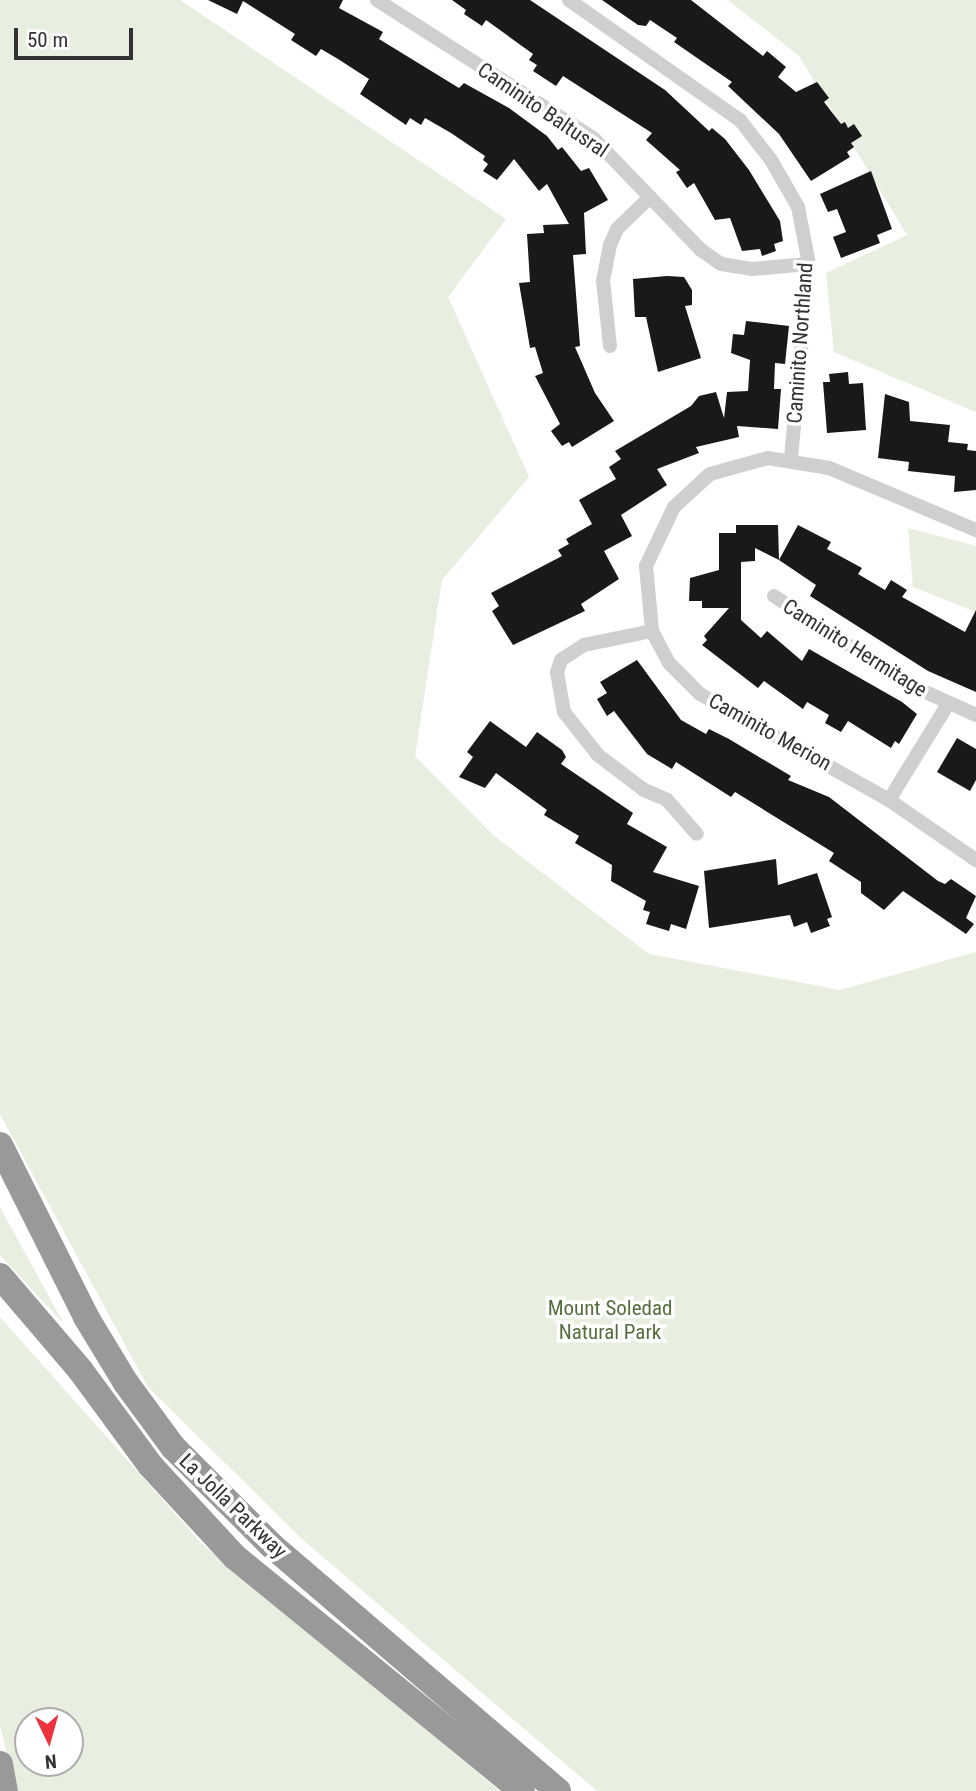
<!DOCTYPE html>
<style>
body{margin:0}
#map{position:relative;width:976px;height:1791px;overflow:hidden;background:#fff;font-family:"Roboto Condensed",sans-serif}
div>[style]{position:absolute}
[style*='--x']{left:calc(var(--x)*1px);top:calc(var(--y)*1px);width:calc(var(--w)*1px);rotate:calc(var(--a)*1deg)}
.green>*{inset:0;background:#e8eee0}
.building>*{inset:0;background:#191919}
.minor>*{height:14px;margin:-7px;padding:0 7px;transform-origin:7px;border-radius:7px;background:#cfcfcf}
.motorway>*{height:26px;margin:-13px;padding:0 13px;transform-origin:13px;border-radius:13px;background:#999}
span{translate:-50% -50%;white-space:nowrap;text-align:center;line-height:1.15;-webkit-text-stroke:7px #fff;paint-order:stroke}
.street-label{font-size:21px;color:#323232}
.park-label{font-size:21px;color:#546f3d}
.north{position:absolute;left:14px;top:1707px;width:70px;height:70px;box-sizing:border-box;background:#fff;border:2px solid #adadad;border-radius:50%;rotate:175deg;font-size:19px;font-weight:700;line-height:28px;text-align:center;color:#323232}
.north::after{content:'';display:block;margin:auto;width:24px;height:32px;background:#e9343f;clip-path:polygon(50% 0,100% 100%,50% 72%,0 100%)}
.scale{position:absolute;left:14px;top:28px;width:119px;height:32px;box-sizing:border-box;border:4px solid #323232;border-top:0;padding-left:9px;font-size:21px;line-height:24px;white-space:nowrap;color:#323232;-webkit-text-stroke:5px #fff;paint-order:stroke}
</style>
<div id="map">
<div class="green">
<i style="clip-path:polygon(0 0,180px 0,506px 219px,448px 297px,529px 477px,442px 580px,415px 756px,493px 835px,649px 954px,840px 990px,976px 952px,976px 1791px,597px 1791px,302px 1539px,148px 1387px,0 1114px)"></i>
<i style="clip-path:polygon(728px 0,976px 0,976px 412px,834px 352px,826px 273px,907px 235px,799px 56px)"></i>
<i style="clip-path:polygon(908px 528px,976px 546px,976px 612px,913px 587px)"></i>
<i style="clip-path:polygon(0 1207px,7px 1220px,64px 1324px,0 1255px)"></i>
<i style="clip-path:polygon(evenodd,0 1317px,202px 1544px,500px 1791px,16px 1791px,0 1726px,0 1317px,28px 1721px,70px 1721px,70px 1763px,28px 1763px,28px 1721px)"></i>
</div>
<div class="building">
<i style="clip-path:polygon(208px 0,343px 0,339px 8px,383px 32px,379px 39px,459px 88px,464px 83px,509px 108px,547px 136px,558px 150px,562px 147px,581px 171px,589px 168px,608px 200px,584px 213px,586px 254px,573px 255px,580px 346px,575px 347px,595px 393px,614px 421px,572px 447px,569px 442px,562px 446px,551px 431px,560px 424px,535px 376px,543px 373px,535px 347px,530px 348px,519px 283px,530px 282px,527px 234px,544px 233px,543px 225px,569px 224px,547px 184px,539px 191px,514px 159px,497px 180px,483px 171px,488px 164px,483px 160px,485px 156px,451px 133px,425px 118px,421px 125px,410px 118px,406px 125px,360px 94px,369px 79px,338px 59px,321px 49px,316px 56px,291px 40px,295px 34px,243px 1px,237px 14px)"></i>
<i style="clip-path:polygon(452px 0,530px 0,665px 90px,709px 131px,712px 128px,725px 139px,749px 170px,780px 221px,783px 241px,774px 244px,776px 251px,762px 256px,760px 249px,742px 251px,730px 218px,715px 220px,694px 183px,687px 188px,676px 172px,680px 170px,646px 140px,652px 133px,563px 76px,556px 86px,533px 71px,537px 65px,529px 60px,533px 54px,486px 20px,482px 26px,464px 14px,466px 10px)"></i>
<i style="clip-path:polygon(602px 0,691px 0,763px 56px,767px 51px,786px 67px,778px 77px,796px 92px,817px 82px,829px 98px,824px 102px,841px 124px,845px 122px,848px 128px,854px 124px,862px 136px,851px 143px,854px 147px,847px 152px,850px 157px,811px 181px,779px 134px,728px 86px,732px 82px,674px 42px,677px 38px,650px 20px,646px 26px,638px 25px)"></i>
<i style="clip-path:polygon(871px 171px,892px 229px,877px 235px,880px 243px,841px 258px,833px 237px,846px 232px,837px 209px,828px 212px,820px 194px)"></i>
<i style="clip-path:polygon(667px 276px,684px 277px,692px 290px,692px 305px,685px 306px,701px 358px,658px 372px,646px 317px,635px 317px,633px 279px)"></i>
<i style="clip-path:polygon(746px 321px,789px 326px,785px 364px,775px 363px,774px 389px,781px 389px,778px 429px,737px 426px,739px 437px,696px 447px,699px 453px,657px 469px,667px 485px,621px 515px,632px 536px,604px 551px,619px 579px,581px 604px,585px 611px,513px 645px,492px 611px,499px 606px,491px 593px,562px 556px,558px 550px,569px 544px,566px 539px,592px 524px,579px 500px,616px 479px,609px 467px,621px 459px,615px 451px,691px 406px,699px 396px,716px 392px,724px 418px,727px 392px,748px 391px,750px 360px,731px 353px,733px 334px,744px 335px)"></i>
<i style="clip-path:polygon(848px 372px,849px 384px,863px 383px,866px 430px,827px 433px,823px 382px,830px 382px,829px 374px)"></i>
<i style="clip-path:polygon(885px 394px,909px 402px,910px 421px,950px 425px,948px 442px,968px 444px,967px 450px,976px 451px,976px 490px,954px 492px,955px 476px,908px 471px,909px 462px,878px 458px)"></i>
<i style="clip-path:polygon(736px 525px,778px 525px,779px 560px,755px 548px,755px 561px,741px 562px,741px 620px,761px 638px,767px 631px,802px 661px,809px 649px,902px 702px,917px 714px,899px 744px,895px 741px,891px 748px,848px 721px,841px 732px,825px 723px,829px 715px,807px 702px,803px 709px,764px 681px,758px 688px,702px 645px,707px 640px,704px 636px,729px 608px,702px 608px,702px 601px,689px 601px,690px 578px,719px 570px,719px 533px,736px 533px)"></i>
<i style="clip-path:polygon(798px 525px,831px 542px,827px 549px,862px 568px,858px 574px,885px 590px,891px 580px,907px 590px,902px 597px,965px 632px,976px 610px,976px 692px,928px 671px,810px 596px,816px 585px,779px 560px)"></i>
<i style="clip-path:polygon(637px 660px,681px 720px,706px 734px,709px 729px,729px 739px,791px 776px,788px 780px,829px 797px,938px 881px,945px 884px,951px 879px,976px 896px,966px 918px,974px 924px,966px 934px,903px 891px,884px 910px,861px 893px,861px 882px,829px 861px,834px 853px,735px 792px,731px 797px,676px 762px,672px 769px,647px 754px,614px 711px,607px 716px,597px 699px,607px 693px,600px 682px)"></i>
<i style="clip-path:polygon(490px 721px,526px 747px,537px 732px,562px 750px,566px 757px,561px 764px,633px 813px,627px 824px,667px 847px,653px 872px,699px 886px,686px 929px,671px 924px,669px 931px,646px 924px,650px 912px,643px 910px,646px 901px,611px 881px,612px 865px,575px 843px,579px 836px,544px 815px,547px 810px,496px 773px,485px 788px,459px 777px,473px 757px,467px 752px)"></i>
<i style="clip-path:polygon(957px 738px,976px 749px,976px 780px,970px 791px,937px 772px)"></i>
<i style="clip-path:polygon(776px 859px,778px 885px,817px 873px,832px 917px,827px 919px,830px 926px,811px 933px,807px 922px,794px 927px,790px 915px,709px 928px,704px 871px)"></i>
</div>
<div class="minor">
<i style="--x:377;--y:0;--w:258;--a:32.6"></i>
<i style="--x:594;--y:139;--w:154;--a:46.1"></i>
<i style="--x:701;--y:250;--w:24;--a:35"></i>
<i style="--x:721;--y:264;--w:31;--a:9"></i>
<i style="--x:752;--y:269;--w:57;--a:-5"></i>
<i style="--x:569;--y:0;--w:209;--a:35.1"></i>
<i style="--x:740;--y:120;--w:51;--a:52.2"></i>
<i style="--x:771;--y:160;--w:54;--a:60.1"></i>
<i style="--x:798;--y:207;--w:58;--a:79.1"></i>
<i style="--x:809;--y:264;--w:196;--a:95.3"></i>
<i style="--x:610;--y:346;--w:65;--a:-96.1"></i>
<i style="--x:603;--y:281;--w:37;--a:-79"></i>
<i style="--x:610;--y:245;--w:17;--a:-66"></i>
<i style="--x:617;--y:229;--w:46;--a:-44.1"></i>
<i style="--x:976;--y:530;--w:160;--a:-157.1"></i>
<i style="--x:829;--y:468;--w:62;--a:-170.7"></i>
<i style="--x:768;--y:458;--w:60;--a:164.6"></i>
<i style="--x:710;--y:474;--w:49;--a:137.5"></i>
<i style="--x:674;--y:507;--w:65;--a:115.4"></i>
<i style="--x:646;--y:566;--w:65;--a:84.7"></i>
<i style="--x:652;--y:631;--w:36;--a:62"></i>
<i style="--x:669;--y:663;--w:44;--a:45"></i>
<i style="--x:700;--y:694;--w:217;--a:29.3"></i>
<i style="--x:889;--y:800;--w:106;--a:34.6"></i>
<i style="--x:774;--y:596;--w:158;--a:33.4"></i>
<i style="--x:906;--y:683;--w:77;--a:24.6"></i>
<i style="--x:652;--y:631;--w:69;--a:168.4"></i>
<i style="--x:584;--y:645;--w:27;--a:147"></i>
<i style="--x:561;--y:660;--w:13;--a:108"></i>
<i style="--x:557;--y:672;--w:41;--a:80.1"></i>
<i style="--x:564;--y:712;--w:55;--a:51.7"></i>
<i style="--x:598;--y:755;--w:58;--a:37.3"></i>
<i style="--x:644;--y:790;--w:25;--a:23"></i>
<i style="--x:667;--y:800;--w:45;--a:48.6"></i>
<i style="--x:889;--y:800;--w:113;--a:-58.4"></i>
</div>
<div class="motorway">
<i style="--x:0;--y:1145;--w:192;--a:63.4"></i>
<i style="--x:86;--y:1317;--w:77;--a:58.8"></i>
<i style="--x:126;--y:1383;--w:79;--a:53.7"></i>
<i style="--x:173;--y:1447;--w:139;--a:45"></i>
<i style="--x:271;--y:1545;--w:378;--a:40.6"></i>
<i style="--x:0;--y:1276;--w:125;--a:49.5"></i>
<i style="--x:81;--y:1371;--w:117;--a:53.7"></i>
<i style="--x:150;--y:1465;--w:125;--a:47.3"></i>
<i style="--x:235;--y:1557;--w:370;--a:39.2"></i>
<i style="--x:0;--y:1764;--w:27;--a:80"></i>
</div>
<div class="street-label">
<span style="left:543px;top:110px;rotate:34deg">Caminito Baltusral</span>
<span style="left:800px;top:343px;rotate:-86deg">Caminito Northland</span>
<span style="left:855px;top:648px;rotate:32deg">Caminito Hermitage</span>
<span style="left:770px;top:732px;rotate:29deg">Caminito Merion</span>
<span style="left:233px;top:1506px;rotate:44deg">La Jolla Parkway</span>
</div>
<div class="park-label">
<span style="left:610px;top:1320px">Mount Soledad<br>Natural Park</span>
</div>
<div class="north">N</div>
<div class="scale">50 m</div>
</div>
